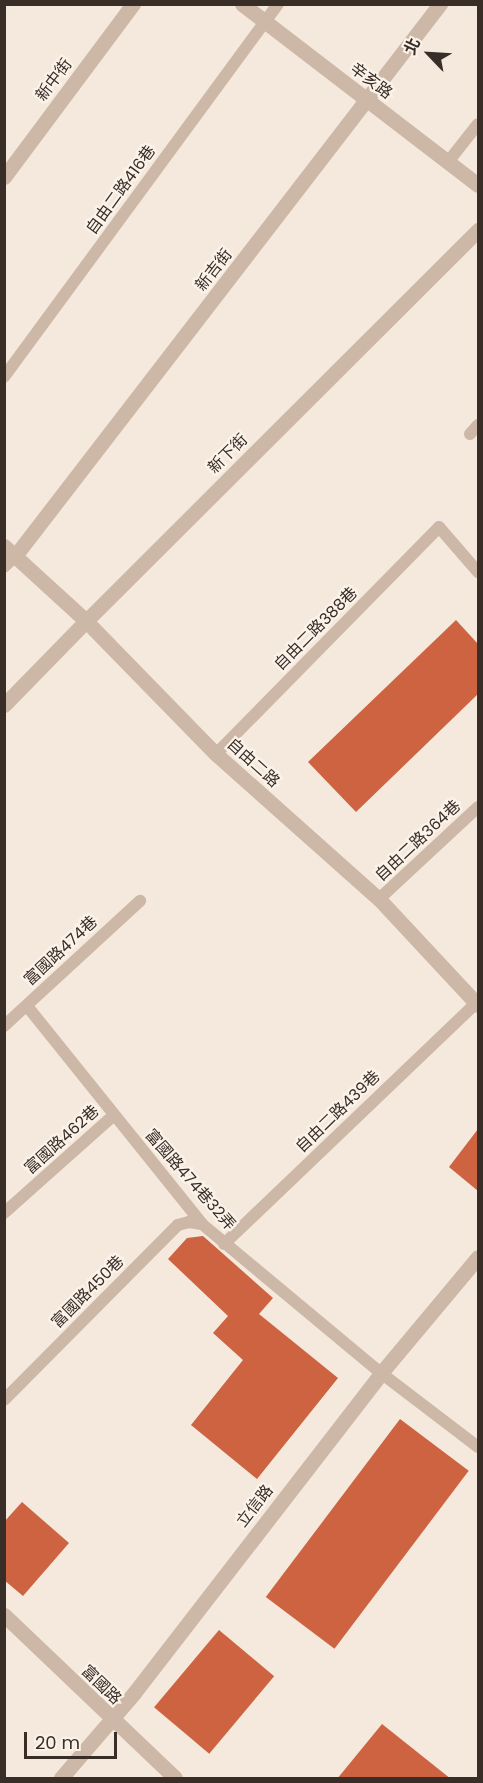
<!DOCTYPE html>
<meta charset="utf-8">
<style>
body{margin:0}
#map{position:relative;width:483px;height:1783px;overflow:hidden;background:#f4e9dc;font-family:Poppins,"Noto Sans TC",sans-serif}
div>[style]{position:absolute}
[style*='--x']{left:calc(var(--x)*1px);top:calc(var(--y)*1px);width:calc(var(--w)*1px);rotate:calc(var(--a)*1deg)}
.building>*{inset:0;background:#cd6341;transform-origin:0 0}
.service>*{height:12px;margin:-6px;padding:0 6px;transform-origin:6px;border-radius:6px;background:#cdb8a7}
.minor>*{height:15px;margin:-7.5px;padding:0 7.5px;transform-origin:7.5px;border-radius:7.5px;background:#cdb8a7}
.tertiary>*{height:15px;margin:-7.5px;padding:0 7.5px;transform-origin:7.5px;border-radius:7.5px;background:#cdb8a7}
span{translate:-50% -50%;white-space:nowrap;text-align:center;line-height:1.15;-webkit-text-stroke:4.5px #fbf3e9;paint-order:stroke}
.street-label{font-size:16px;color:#392d28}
.frame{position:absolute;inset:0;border:6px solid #392d28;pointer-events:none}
.north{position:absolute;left:399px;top:24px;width:60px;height:60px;-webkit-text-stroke:4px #fbf3e9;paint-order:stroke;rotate:295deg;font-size:16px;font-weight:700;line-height:24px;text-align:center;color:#392d28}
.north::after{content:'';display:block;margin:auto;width:21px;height:27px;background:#392d28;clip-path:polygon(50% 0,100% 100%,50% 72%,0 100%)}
.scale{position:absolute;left:24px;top:1732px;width:93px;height:27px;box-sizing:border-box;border:3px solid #392d28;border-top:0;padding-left:8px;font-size:18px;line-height:21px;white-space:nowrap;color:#392d28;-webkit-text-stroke:4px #fbf3e9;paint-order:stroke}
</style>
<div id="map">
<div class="building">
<i style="clip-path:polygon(456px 620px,478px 644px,478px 694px,356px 812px,308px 762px)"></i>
<i style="clip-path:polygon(478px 1129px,478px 1191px,449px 1167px)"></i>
<i style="clip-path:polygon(203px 1236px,273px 1298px,259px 1314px,338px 1378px,257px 1479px,191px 1425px,243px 1360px,213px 1333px,228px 1316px,168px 1259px,187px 1238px)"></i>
<i style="left:400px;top:1419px;width:86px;height:223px;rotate:37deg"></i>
<i style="clip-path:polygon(22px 1502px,69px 1543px,23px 1596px,4px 1580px,4px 1522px)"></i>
<i style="left:219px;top:1630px;width:72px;height:101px;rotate:40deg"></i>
<i style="clip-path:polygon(382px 1724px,451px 1779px,337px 1779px)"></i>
</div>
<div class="service">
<i style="--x:448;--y:162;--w:48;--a:-51.7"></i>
<i style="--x:4;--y:377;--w:463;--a:-53.7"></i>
<i style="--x:470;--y:434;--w:12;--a:-48"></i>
<i style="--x:4;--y:567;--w:16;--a:-45"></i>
<i style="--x:216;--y:754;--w:318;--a:-45.5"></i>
<i style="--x:439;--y:527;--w:60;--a:49.1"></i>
<i style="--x:379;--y:899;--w:135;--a:-42.9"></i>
<i style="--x:27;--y:1006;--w:280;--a:51.2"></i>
<i style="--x:202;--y:1224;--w:233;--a:39.8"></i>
<i style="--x:381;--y:1373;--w:122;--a:37.3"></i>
<i style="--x:4;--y:1026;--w:185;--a:-42.6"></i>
<i style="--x:4;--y:1213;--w:147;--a:-41.7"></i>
<i style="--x:224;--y:1244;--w:349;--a:-43.7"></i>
<i style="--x:4;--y:1400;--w:247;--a:-45.2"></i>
<i style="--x:178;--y:1225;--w:11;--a:-15"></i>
<i style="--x:189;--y:1222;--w:13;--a:9"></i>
</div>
<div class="minor">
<i style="--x:242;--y:4;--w:297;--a:37.5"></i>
<i style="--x:4;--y:177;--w:216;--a:-53.3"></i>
<i style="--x:15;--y:556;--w:697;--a:-52.41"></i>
<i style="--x:4;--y:705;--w:117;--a:-45.7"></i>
<i style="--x:86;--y:621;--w:554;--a:-44.93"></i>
<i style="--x:4;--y:1615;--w:236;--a:43.6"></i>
<i style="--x:61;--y:1778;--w:112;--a:-49.3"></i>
<i style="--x:134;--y:1693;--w:404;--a:-52.3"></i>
<i style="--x:381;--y:1373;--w:151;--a:-50.1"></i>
</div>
<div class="tertiary">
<i style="--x:4;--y:546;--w:111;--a:42.4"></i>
<i style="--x:86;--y:621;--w:186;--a:45.7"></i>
<i style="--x:216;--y:754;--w:218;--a:41.7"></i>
<i style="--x:379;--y:899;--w:145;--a:47"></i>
</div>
<div class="street-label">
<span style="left:54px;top:80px;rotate:-53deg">新中街</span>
<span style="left:371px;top:81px;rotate:37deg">辛亥路</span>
<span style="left:121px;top:190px;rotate:-54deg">自由二路416巷</span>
<span style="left:214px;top:270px;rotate:-52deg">新吉街</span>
<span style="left:228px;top:454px;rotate:-45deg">新下街</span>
<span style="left:316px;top:629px;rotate:-45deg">自由二路388巷</span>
<span style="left:253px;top:763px;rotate:42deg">自由二路</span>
<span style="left:418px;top:841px;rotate:-43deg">自由二路364巷</span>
<span style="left:61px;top:951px;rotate:-43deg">富國路474巷</span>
<span style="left:338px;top:1112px;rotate:-44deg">自由二路439巷</span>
<span style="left:62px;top:1140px;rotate:-42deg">富國路462巷</span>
<span style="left:190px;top:1180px;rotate:49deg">富國路474巷32弄</span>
<span style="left:88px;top:1292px;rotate:-45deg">富國路450巷</span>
<span style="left:255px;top:1506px;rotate:-52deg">立信路</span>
<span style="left:101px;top:1685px;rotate:44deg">富國路</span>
</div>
<div class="frame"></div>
<div class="north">北</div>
<div class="scale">20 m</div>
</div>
